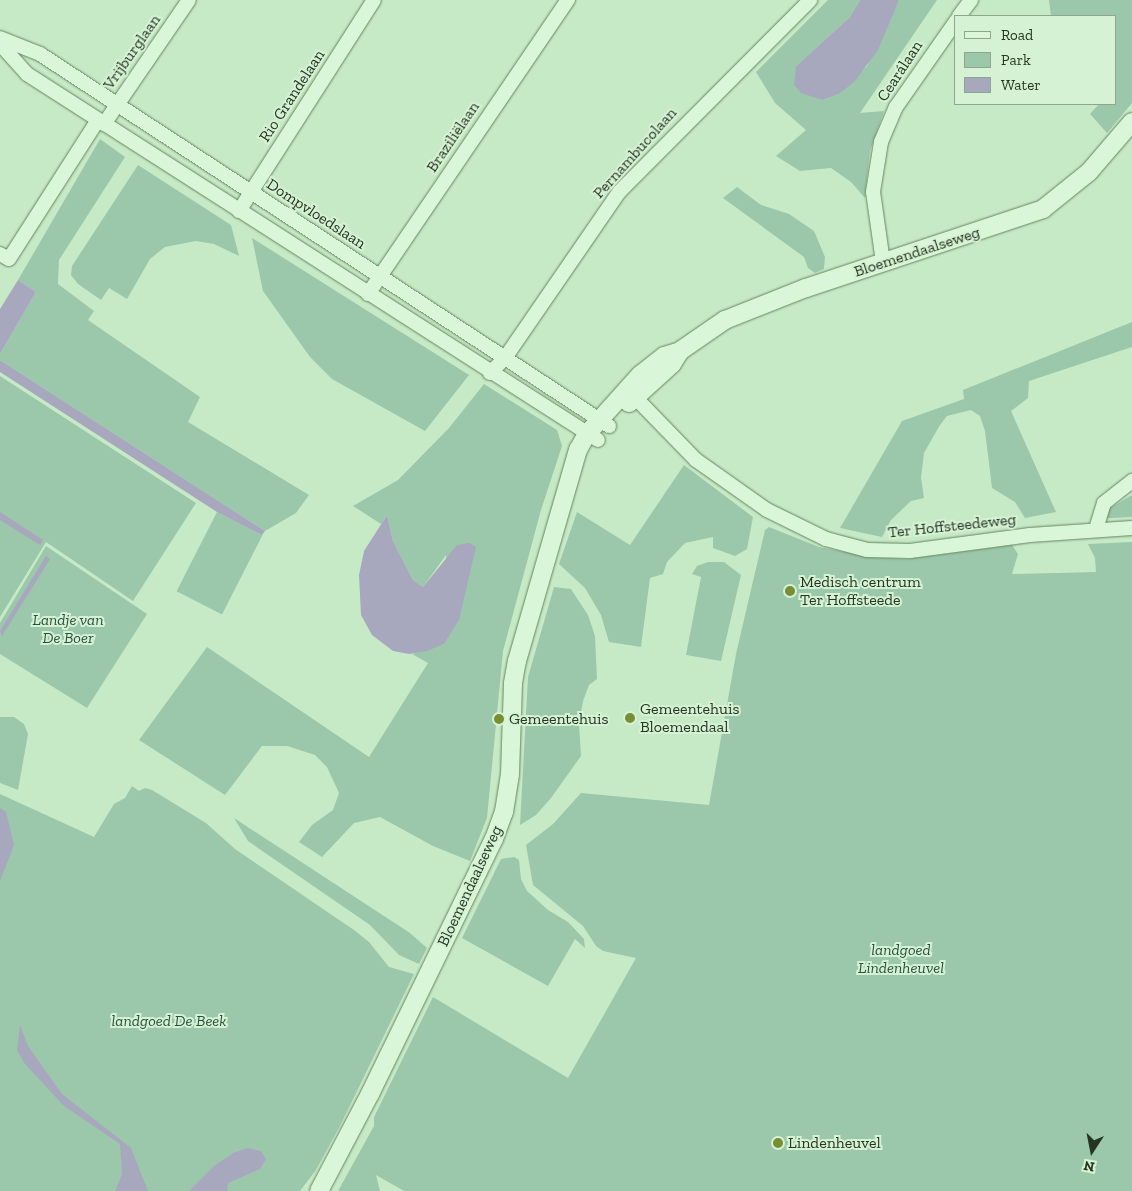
<!DOCTYPE html>
<meta charset="utf-8">
<style>
body{margin:0}
#map{position:relative;width:1132px;height:1191px;overflow:hidden;background:#c7eac6;font-family:"Zilla Slab",serif}
div>[style]{position:absolute}
[style*='--x']{left:calc(var(--x)*1px);top:calc(var(--y)*1px);width:calc(var(--w)*1px);rotate:calc(var(--a)*1deg)}
.green>*{inset:0;background:#9bc7ab;transform-origin:0 0}
.water>*{inset:0;background:#a7a8be}
.roads{filter:drop-shadow(0 0 1px #65845d) drop-shadow(0 0 1px #65845d)}
.minor>*{height:14px;margin:-7px;padding:0 7px;transform-origin:7px;border-radius:7px;background:#d9f6d8}
.tertiary>*{height:18px;margin:-9px;padding:0 9px;transform-origin:9px;border-radius:9px;background:#d9f6d8}
.dots>*{width:14px;height:14px;translate:-50% -50%;box-sizing:border-box;border:2px solid #d6f2d5;border-radius:50%}
span{translate:-50% -50%;white-space:nowrap;text-align:center;line-height:1.15;-webkit-text-stroke:4px #d6f2d5;paint-order:stroke}
.street-label{font-size:16px;color:#253520}
.poi-label{font-size:16px;color:#253520}
.left{translate:0 -50%;text-align:left}
.park-label{font-size:16px;color:#28503c;font-style:italic}
.legend{position:absolute;left:954px;top:15px;width:162px;height:90px;box-sizing:border-box;background:#d6f2d5;border:1px solid #8fa68d;margin:0;padding:6px 9px;list-style:none;font-size:15px;color:#253520}
.legend li{display:flex;align-items:center;gap:10px;height:25px}
.legend b{width:25px;border:1px solid #8fa68d}
.north{position:absolute;left:1067px;top:1126px;width:50px;height:50px;-webkit-text-stroke:4px #d6f2d5;paint-order:stroke;rotate:191deg;font-size:14px;font-weight:700;line-height:20px;text-align:center;color:#253520}
.north::after{content:'';display:block;margin:auto;width:18px;height:22px;background:#253520;clip-path:polygon(50% 0,100% 100%,50% 72%,0 100%)}
</style>
<div id="map">
<div class="green">
<i style="clip-path:polygon(828px 0,860px 0,850px 17px,796px 66px,823px 100px,839px 94px,867px 66px,899px 0,937px 0,860px 113px,884px 111px,870px 151px,865px 198px,851px 182px,831px 168px,800px 171px,776px 156px,806px 130px,775px 103px,756px 72px)"></i>
<i style="clip-path:polygon(1049px 0,1132px 0,1132px 103px,1107px 133px,1090px 114px,1099px 104px,1116px 104px,1116px 16px,1051px 16px)"></i>
<i style="clip-path:polygon(100px 139px,125px 157px,59px 260px,58px 284px,94px 311px,88px 320px,200px 397px,188px 422px,309px 495px,296px 513px,265px 531px,0 360px,0 354px,36px 292px,18px 280px)"></i>
<i style="clip-path:polygon(138px 165px,231px 225px,239px 256px,214px 244px,196px 241px,165px 247px,150px 259px,127px 299px,109px 288px,101px 300px,78px 284px,71px 275px,72px 266px)"></i>
<i style="clip-path:polygon(737px 187px,761px 205px,789px 214px,814px 231px,825px 257px,824px 269px,815px 273px,808px 268px,804px 257px,723px 198px)"></i>
<i style="clip-path:polygon(252px 238px,469px 375px,425px 431px,332px 379px,310px 357px,263px 291px)"></i>
<i style="clip-path:polygon(1132px 322px,1132px 347px,1029px 381px,1028px 398px,1011px 411px,1056px 512px,1025px 518px,1015px 502px,992px 488px,985px 431px,980px 416px,971px 410px,947px 416px,940px 425px,924px 453px,921px 478px,924px 498px,911px 501px,891px 520px,882px 537px,840px 528px,902px 421px,964px 399px,963px 390px)"></i>
<i style="clip-path:polygon(0 376px,196px 503px,133px 601px,46px 542px,0 617px)"></i>
<i style="clip-path:polygon(484px 384px,557px 430px,562px 446px,541px 510px,503px 651px,487px 818px,470px 861px,433px 846px,380px 817px,354px 823px,322px 857px,299px 842px,312px 825px,333px 810px,339px 793px,327px 767px,315px 755px,287px 746px,262px 746px,225px 795px,139px 740px,207px 647px,369px 757px,428px 663px,412px 654px,444px 644px,446px 555px,423px 587px,413px 580px,393px 541px,387px 515px,381px 524px,353px 506px,398px 480px,449px 428px)"></i>
<i style="clip-path:polygon(684px 465px,753px 517px,747px 549px,735px 556px,713px 548px,713px 537px,685px 543px,667px 562px,663px 574px,650px 578px,641px 647px,609px 642px,601px 615px,585px 588px,559px 564px,577px 512px,630px 545px)"></i>
<i style="clip-path:polygon(1132px 495px,1132px 517px,1092px 519px)"></i>
<i style="left:217px;top:512px;width:51px;height:89px;rotate:27deg"></i>
<i style="clip-path:polygon(769px 527px,819px 547px,872px 557px,906px 559px,1012px 545px,1018px 554px,1012px 574px,1096px 572px,1095px 558px,1088px 544px,1132px 542px,1132px 1191px,404px 1191px,376px 1175px,380px 1191px,338px 1191px,374px 1126px,374px 1117px,433px 997px,568px 1078px,636px 958px,603px 951px,596px 946px,583px 926px,533px 885px,526px 845px,553px 824px,581px 793px,709px 805px,736px 654px,765px 530px)"></i>
<i style="clip-path:polygon(46px 546px,147px 614px,87px 708px,0 654px,0 623px)"></i>
<i style="clip-path:polygon(708px 562px,724px 562px,741px 575px,721px 661px,686px 655px,701px 577px,692px 574px,697px 566px)"></i>
<i style="clip-path:polygon(554px 587px,571px 589px,588px 615px,595px 636px,597px 679px,589px 685px,583px 701px,579px 724px,581px 756px,551px 798px,536px 815px,520px 825px,528px 677px)"></i>
<i style="clip-path:polygon(0 717px,14px 717px,24px 724px,28px 734px,18px 790px,0 783px)"></i>
<i style="clip-path:polygon(132px 786px,139px 791px,145px 788px,152px 790px,206px 823px,235px 849px,354px 930px,369px 942px,389px 967px,414px 974px,340px 1126px,316px 1170px,300px 1191px,0 1191px,0 794px,94px 837px,114px 804px,125px 798px)"></i>
<i style="clip-path:polygon(234px 818px,410px 933px,427px 948px,419px 964px,399px 955px,370px 925px,248px 841px)"></i>
<i style="clip-path:polygon(514px 857px,519px 860px,521px 879px,527px 891px,548px 910px,568px 922px,584px 939px,585px 948px,575px 939px,548px 986px,462px 938px,501px 859px)"></i>
</div>
<div class="water">
<i style="clip-path:polygon(860px 0,899px 0,878px 50px,855px 81px,839px 94px,823px 100px,801px 93px,794px 85px,796px 66px,850px 17px)"></i>
<i style="clip-path:polygon(18px 280px,36px 292px,0 354px,0 309px)"></i>
<i style="clip-path:polygon(0 360px,265px 531px,262px 535px,217px 512px,0 372px)"></i>
<i style="clip-path:polygon(0 512px,43px 540px,40px 545px,0 520px)"></i>
<i style="clip-path:polygon(387px 515px,393px 541px,413px 580px,423px 587px,457px 545px,469px 543px,476px 547px,459px 620px,444px 644px,427px 651px,409px 654px,393px 651px,372px 635px,361px 615px,359px 575px,364px 551px)"></i>
<i style="clip-path:polygon(46px 556px,50px 559px,2px 636px,0 631px)"></i>
<i style="clip-path:polygon(0 808px,6px 812px,14px 845px,0 881px)"></i>
<i style="clip-path:polygon(20px 1025px,28px 1046px,62px 1094px,131px 1148px,148px 1191px,115px 1191px,122px 1174px,120px 1144px,64px 1106px,25px 1064px,17px 1050px)"></i>
<i style="clip-path:polygon(248px 1148px,261px 1151px,266px 1159px,260px 1169px,228px 1183px,227px 1191px,189px 1191px,214px 1166px,233px 1153px)"></i>
</div>
<div class="roads">
<div class="minor">
<i style="--x:959;--y:16;--w:20;--a:-53"></i>
<i style="--x:0;--y:38;--w:43;--a:21.8"></i>
<i style="--x:40;--y:54;--w:680;--a:33.18"></i>
<i style="--x:0;--y:44;--w:40;--a:48"></i>
<i style="--x:27;--y:74;--w:678;--a:32.66"></i>
<i style="--x:104;--y:124;--w:150;--a:-55.6"></i>
<i style="--x:239;--y:211;--w:250;--a:-57.4"></i>
<i style="--x:0;--y:254;--w:10;--a:29"></i>
<i style="--x:9;--y:259;--w:165;--a:-57.4"></i>
<i style="--x:883;--y:262;--w:71;--a:-98.1"></i>
<i style="--x:873;--y:192;--w:51;--a:-80.9"></i>
<i style="--x:881;--y:142;--w:38;--a:-67"></i>
<i style="--x:896;--y:107;--w:105;--a:-55.1"></i>
<i style="--x:368;--y:294;--w:356;--a:-55.8"></i>
<i style="--x:490;--y:373;--w:21;--a:-45"></i>
<i style="--x:505;--y:358;--w:201;--a:-55.5"></i>
<i style="--x:619;--y:192;--w:271;--a:-45.1"></i>
<i style="--x:628;--y:390;--w:98;--a:45.8"></i>
<i style="--x:696;--y:460;--w:87;--a:35.2"></i>
<i style="--x:767;--y:510;--w:66;--a:26.2"></i>
<i style="--x:826;--y:539;--w:42;--a:15"></i>
<i style="--x:867;--y:550;--w:43;--a:1.3"></i>
<i style="--x:910;--y:551;--w:121;--a:-7.6"></i>
<i style="--x:1030;--y:535;--w:102;--a:-3.9"></i>
<i style="--x:1096;--y:529;--w:27;--a:-73"></i>
<i style="--x:1104;--y:503;--w:36;--a:-38"></i>
</div>
<div class="tertiary">
<i style="--x:629;--y:403;--w:58;--a:-42.2"></i>
<i style="--x:672;--y:364;--w:15;--a:-58"></i>
<i style="--x:680;--y:351;--w:55;--a:-34.6"></i>
<i style="--x:725;--y:320;--w:87;--a:-21.6"></i>
<i style="--x:806;--y:288;--w:250;--a:-18.4"></i>
<i style="--x:1043;--y:209;--w:59;--a:-38.8"></i>
<i style="--x:1089;--y:172;--w:66;--a:-49.3"></i>
<i style="--x:319;--y:1191;--w:110;--a:-62.3"></i>
<i style="--x:370;--y:1094;--w:284;--a:-64.1"></i>
<i style="--x:494;--y:839;--w:29;--a:-70"></i>
<i style="--x:504;--y:812;--w:38;--a:-81"></i>
<i style="--x:510;--y:774;--w:91;--a:-88.1"></i>
<i style="--x:513;--y:683;--w:22;--a:-80"></i>
<i style="--x:517;--y:661;--w:220;--a:-73.9"></i>
<i style="--x:578;--y:450;--w:18;--a:-61"></i>
<i style="--x:587;--y:434;--w:79;--a:-48.1"></i>
<i style="--x:640;--y:375;--w:31;--a:-38"></i>
<i style="--x:664;--y:356;--w:17;--a:-17"></i>
</div>
</div>
<div class="dots">
<i style="left:790px;top:591px;background:#778e32"></i>
<i style="left:630px;top:718px;background:#778e32"></i>
<i style="left:499px;top:719px;background:#778e32"></i>
<i style="left:778px;top:1143px;background:#778e32"></i>
</div>
<div class="street-label">
<span style="left:132px;top:52px;rotate:-55deg">Vrijburglaan</span>
<span style="left:900px;top:71px;rotate:-57deg">Cearálaan</span>
<span style="left:292px;top:96px;rotate:-57deg">Rio Grandelaan</span>
<span style="left:453px;top:137px;rotate:-56deg">Braziliëlaan</span>
<span style="left:635px;top:153px;rotate:-48deg">Pernambucolaan</span>
<span style="left:316px;top:214px;rotate:33deg">Dompvloedslaan</span>
<span style="left:917px;top:252px;rotate:-18deg">Bloemendaalseweg</span>
<span style="left:952px;top:526px;rotate:-6deg">Ter Hoffsteedeweg</span>
<span style="left:470px;top:886px;rotate:-65deg">Bloemendaalseweg</span>
</div>
<div class="poi-label">
<span class="left" style="left:800px;top:591px">Medisch centrum<br>Ter Hoffsteede</span>
<span class="left" style="left:640px;top:718px">Gemeentehuis<br>Bloemendaal</span>
<span class="left" style="left:509px;top:719px">Gemeentehuis</span>
<span class="left" style="left:788px;top:1143px">Lindenheuvel</span>
</div>
<div class="park-label">
<span style="left:68px;top:629px">Landje van<br>De Boer</span>
<span style="left:901px;top:959px">landgoed<br>Lindenheuvel</span>
<span style="left:169px;top:1021px">landgoed De Beek</span>
</div>
<ul class="legend">
<li><b style="height:6px;background:#d9f6d8"></b>Road</li>
<li><b style="height:14px;background:#9bc7ab"></b>Park</li>
<li><b style="height:14px;background:#a7a8be"></b>Water</li>
</ul>
<div class="north">N</div>
</div>
